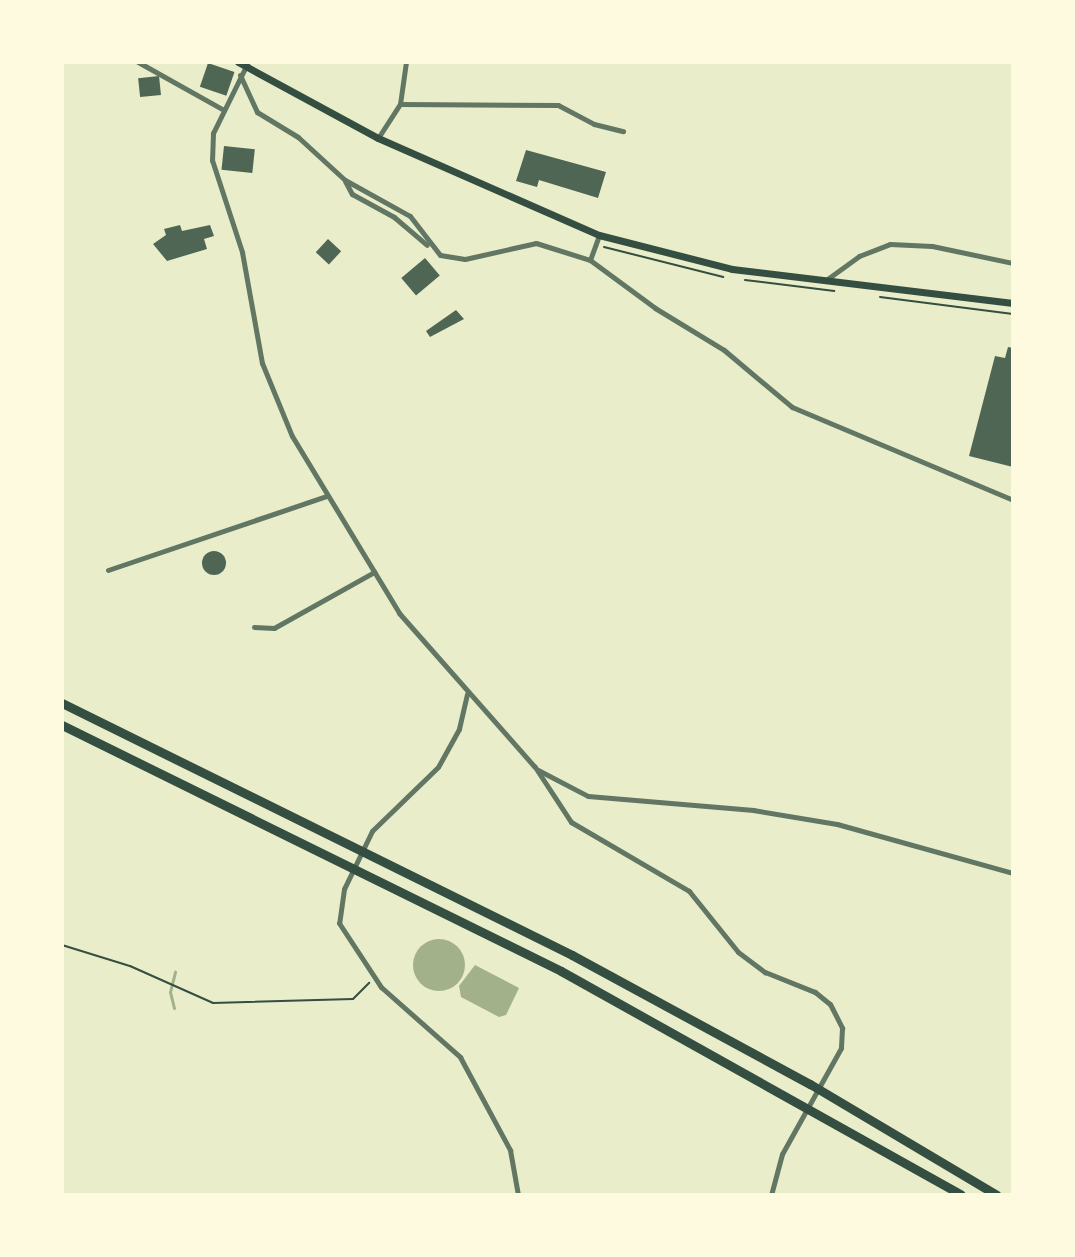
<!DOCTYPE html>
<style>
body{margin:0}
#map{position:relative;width:1075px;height:1257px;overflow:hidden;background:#e9edc9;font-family:Overpass,sans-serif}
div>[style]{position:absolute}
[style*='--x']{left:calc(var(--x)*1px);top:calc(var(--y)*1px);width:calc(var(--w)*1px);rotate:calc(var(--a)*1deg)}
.water>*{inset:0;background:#a3b18a}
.round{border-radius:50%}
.stream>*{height:3px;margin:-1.5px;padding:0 1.5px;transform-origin:1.5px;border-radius:1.5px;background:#a3b18a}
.building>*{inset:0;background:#4f6655;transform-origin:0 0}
.path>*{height:2px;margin:-1px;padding:0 1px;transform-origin:1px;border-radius:1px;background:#344e41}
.minor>*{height:5px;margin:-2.5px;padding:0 2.5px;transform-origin:2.5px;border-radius:2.5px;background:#617663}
.secondary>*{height:7px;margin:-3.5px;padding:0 3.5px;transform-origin:3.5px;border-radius:3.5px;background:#344e41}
.motorway>*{height:9px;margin:-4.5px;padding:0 4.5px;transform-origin:4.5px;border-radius:4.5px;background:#344e41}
span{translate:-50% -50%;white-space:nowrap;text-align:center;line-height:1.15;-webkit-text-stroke:7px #fefae0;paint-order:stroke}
.frame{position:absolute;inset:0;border:64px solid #fefae0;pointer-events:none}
</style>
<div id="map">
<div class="water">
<i class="round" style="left:413px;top:939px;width:52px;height:52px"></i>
<i style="clip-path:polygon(475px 965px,519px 988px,506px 1015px,499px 1017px,461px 997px,459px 986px)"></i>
</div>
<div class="stream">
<i style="--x:174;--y:1008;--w:16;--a:-104"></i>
<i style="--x:170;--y:992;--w:21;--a:-76"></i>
</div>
<div class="building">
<i style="left:208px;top:63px;width:28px;height:25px;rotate:19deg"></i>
<i style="left:159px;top:76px;width:19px;height:21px;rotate:84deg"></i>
<i style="left:224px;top:146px;width:31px;height:24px;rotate:6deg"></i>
<i style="clip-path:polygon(526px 150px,606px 172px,598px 198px,539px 180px,537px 187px,516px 181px)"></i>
<i style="clip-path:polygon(180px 225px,182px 231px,210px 225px,214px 236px,204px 239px,207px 249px,167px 261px,153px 244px,166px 235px,164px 229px)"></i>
<i style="left:328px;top:239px;width:18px;height:18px;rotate:43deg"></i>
<i style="left:425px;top:258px;width:23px;height:31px;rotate:50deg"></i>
<i style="clip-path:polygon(456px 310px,464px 319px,430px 337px,426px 331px)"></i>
<i style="clip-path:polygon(1008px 347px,1013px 348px,1013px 467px,969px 456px,995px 356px,1005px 358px)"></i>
<i class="round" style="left:202px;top:551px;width:24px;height:24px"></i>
</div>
<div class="path">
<i style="--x:604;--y:247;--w:123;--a:14.1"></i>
<i style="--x:745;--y:280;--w:90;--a:7"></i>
<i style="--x:880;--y:297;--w:134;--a:7.3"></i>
<i style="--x:62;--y:945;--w:71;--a:17.2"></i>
<i style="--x:130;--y:966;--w:91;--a:24"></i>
<i style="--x:213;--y:1003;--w:140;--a:-1.6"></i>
<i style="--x:353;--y:999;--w:23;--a:-45"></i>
</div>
<div class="minor">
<i style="--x:138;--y:62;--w:96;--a:29.2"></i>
<i style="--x:248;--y:62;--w:79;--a:116.2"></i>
<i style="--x:213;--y:133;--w:27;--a:92"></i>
<i style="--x:212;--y:160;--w:97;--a:71.9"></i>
<i style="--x:242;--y:252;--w:113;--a:79.8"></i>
<i style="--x:262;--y:363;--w:79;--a:67.7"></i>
<i style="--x:292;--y:436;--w:207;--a:58.8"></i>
<i style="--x:399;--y:613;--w:205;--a:48.6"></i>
<i style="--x:535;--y:767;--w:66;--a:56.8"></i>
<i style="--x:571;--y:822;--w:137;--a:30.3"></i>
<i style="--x:689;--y:891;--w:78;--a:51.2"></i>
<i style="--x:738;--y:952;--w:34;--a:37"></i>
<i style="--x:765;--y:972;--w:54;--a:21.8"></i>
<i style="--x:815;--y:992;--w:19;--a:39"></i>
<i style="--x:830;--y:1004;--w:27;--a:63"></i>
<i style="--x:842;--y:1028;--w:20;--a:93"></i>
<i style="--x:841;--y:1048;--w:121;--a:119.1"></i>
<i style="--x:782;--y:1154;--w:42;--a:105"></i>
<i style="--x:240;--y:75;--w:41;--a:65.3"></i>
<i style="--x:257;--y:112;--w:48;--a:31.4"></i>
<i style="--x:298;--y:137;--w:64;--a:42.5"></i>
<i style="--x:345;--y:180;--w:74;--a:29"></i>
<i style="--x:410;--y:216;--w:49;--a:52.4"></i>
<i style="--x:440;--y:255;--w:25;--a:9"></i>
<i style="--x:465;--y:259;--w:73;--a:-12.7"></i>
<i style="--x:536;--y:243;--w:57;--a:17.5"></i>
<i style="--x:590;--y:260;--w:27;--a:-70"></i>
<i style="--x:400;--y:104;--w:158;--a:0.4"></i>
<i style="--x:558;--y:105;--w:41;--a:27.8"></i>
<i style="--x:594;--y:124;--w:30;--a:14"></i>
<i style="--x:378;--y:138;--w:40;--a:-57.1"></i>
<i style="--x:400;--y:104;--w:42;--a:-81.9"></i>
<i style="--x:345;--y:181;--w:15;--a:62"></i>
<i style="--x:352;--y:194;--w:48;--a:28.7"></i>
<i style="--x:394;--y:217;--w:43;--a:40.3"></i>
<i style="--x:590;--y:260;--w:81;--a:36.4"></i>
<i style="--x:655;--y:308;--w:81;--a:31.3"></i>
<i style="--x:724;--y:350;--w:89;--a:40"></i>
<i style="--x:792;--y:407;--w:240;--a:22.8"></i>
<i style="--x:826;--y:280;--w:41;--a:-36"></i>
<i style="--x:859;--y:256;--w:33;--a:-21"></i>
<i style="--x:890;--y:244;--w:42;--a:2.7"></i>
<i style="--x:932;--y:246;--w:83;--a:11.9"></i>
<i style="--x:108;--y:570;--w:231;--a:-18.7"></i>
<i style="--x:254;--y:627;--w:20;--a:3"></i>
<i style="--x:274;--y:628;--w:115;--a:-29.2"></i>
<i style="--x:467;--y:694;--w:36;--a:103"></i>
<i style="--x:459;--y:729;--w:43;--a:118.9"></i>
<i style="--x:438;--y:767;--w:92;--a:135.9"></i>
<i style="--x:372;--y:831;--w:64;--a:115.8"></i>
<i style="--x:344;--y:889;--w:34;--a:98"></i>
<i style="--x:339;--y:923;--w:77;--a:56.7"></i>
<i style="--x:381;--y:987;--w:106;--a:41.5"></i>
<i style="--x:460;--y:1057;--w:106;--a:61.7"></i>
<i style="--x:510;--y:1150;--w:46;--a:79.9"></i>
<i style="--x:538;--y:770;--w:56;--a:27.5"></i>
<i style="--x:588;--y:796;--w:166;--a:4.8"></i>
<i style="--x:753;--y:810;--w:85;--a:9.5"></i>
<i style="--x:837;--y:824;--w:183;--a:15.6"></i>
</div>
<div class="secondary">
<i style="--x:238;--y:62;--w:159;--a:28.5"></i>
<i style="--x:378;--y:138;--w:241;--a:23.7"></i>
<i style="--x:599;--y:235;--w:137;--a:14.3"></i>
<i style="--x:732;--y:269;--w:283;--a:6.9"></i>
</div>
<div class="motorway">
<i style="--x:62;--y:703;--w:569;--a:26.29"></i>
<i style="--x:572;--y:955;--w:271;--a:28.5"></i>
<i style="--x:810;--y:1084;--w:217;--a:30.7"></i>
<i style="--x:62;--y:725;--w:556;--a:26.24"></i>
<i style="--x:561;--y:971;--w:458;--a:29.2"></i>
</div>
<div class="frame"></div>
</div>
